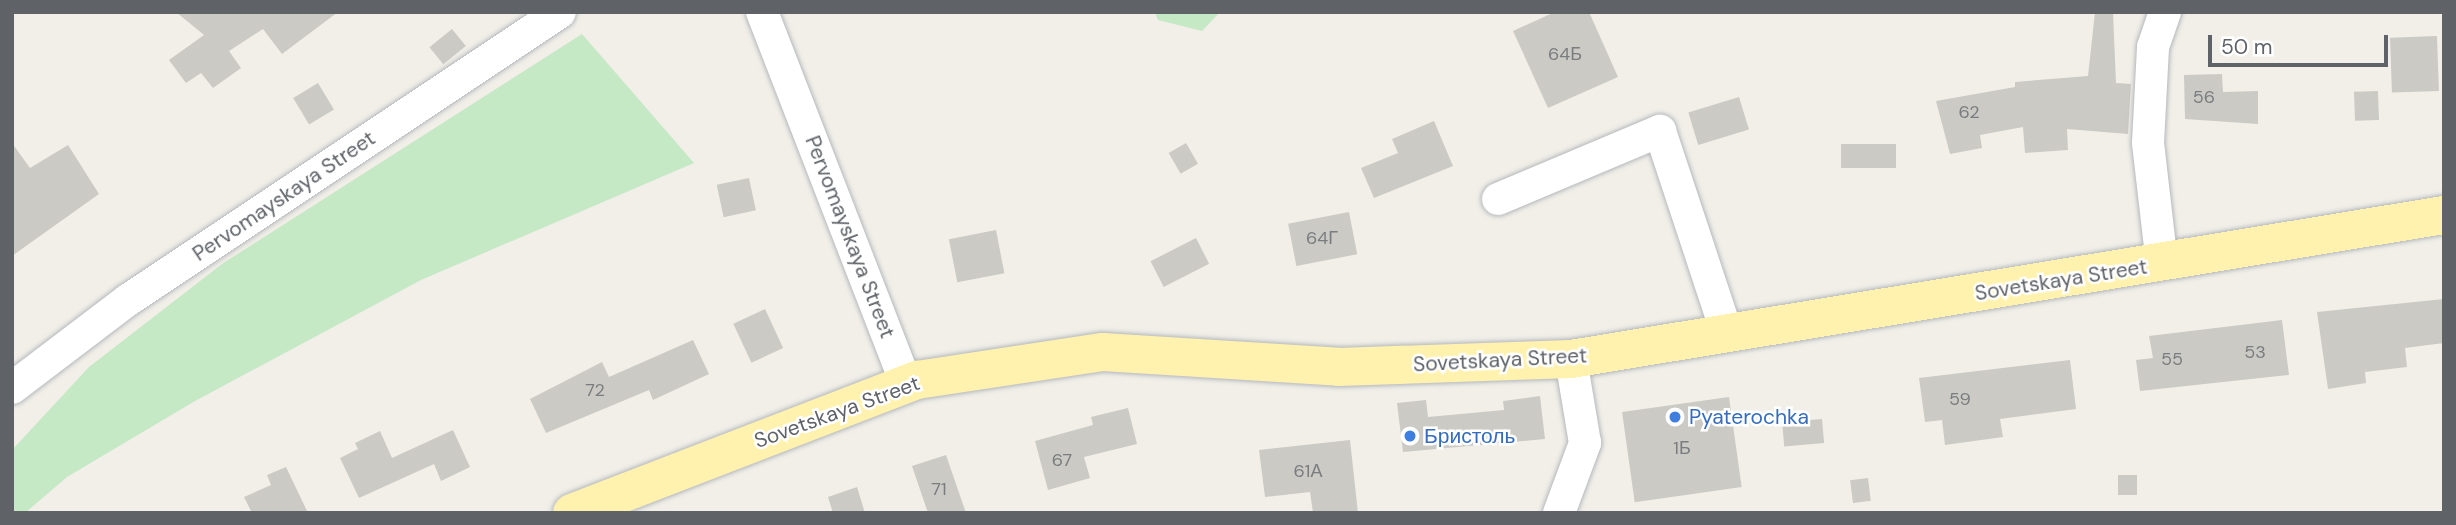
<!DOCTYPE html>
<meta charset="utf-8">
<style>
body{margin:0}
#map{position:relative;width:2456px;height:525px;overflow:hidden;background:#f1efe8;font-family:"DM Sans",sans-serif}
div>[style]{position:absolute}
[style*='--x']{left:calc(var(--x)*1px);top:calc(var(--y)*1px);width:calc(var(--w)*1px);rotate:calc(var(--a)*1deg)}
.green>*{inset:0;background:#c5e8c5}
.building>*{inset:0;background:#cccac5;transform-origin:0 0}
.roads{filter:drop-shadow(0 0 2px #b5b8bc) drop-shadow(0 0 2px #b5b8bc)}
.minor>*{height:32px;margin:-16px;padding:0 16px;transform-origin:16px;border-radius:16px;background:#fff}
.major>*{height:38px;margin:-19px;padding:0 19px;transform-origin:19px;border-radius:19px;background:#fff2af}
.dots>*{width:19px;height:19px;translate:-50% -50%;box-sizing:border-box;border:4px solid #fff;border-radius:50%}
span{translate:-50% -50%;white-space:nowrap;text-align:center;line-height:1.15;-webkit-text-stroke:5px #fff;paint-order:stroke}
.number-label{font-size:18px;color:#7a7d7f}
.number-label span{-webkit-text-stroke-width:0}
.street-label{font-size:21px;color:#5f6368}
.shop-label{font-size:21px;color:#366cbe}
.left{translate:0 -50%;text-align:left}
.frame{position:absolute;inset:0;border:14px solid #5f6368;pointer-events:none}
.scale{position:absolute;left:2208px;top:35px;width:180px;height:32px;box-sizing:border-box;border:4px solid #5f6368;border-top:0;padding-left:9px;font-size:21px;line-height:24px;white-space:nowrap;color:#5f6368;-webkit-text-stroke:5px #fff;paint-order:stroke}
</style>
<div id="map">
<div class="green">
<i style="clip-path:polygon(1155px 12px,1220px 12px,1202px 31px,1158px 20px)"></i>
<i style="clip-path:polygon(582px 34px,694px 163px,421px 280px,195px 401px,67px 477px,25px 513px,12px 513px,12px 450px,89px 367px,222px 264px)"></i>
</div>
<div class="building">
<i style="clip-path:polygon(176px 12px,338px 12px,282px 54px,263px 29px,229px 51px,241px 68px,213px 88px,201px 73px,186px 83px,169px 60px,204px 35px)"></i>
<i style="clip-path:polygon(1555px 12px,1589px 12px,1618px 77px,1548px 108px,1513px 31px)"></i>
<i style="clip-path:polygon(2095px 12px,2113px 12px,2116px 83px,2131px 84px,2128px 134px,2067px 129px,2068px 150px,2025px 153px,2023px 127px,1980px 135px,1982px 148px,1950px 154px,1936px 101px,2015px 87px,2015px 82px,2088px 76px)"></i>
<i style="left:452px;top:29px;width:22px;height:29px;rotate:51deg"></i>
<i style="left:2437px;top:36px;width:55px;height:47px;rotate:88deg"></i>
<i style="clip-path:polygon(2222px 74px,2223px 92px,2258px 91px,2258px 124px,2185px 119px,2184px 75px)"></i>
<i style="left:318px;top:83px;width:31px;height:29px;rotate:59deg"></i>
<i style="left:2378px;top:91px;width:29px;height:24px;rotate:88deg"></i>
<i style="left:1739px;top:97px;width:34px;height:53px;rotate:73deg"></i>
<i style="clip-path:polygon(1434px 121px,1453px 166px,1374px 198px,1361px 168px,1398px 153px,1392px 139px)"></i>
<i style="clip-path:polygon(12px 143px,30px 168px,68px 145px,99px 194px,12px 256px)"></i>
<i style="left:1186px;top:143px;width:24px;height:20px;rotate:60deg"></i>
<i style="left:1841px;top:144px;width:55px;height:24px"></i>
<i style="left:749px;top:178px;width:33px;height:33px;rotate:78deg"></i>
<i style="left:1349px;top:212px;width:43px;height:62px;rotate:79deg"></i>
<i style="left:996px;top:230px;width:44px;height:48px;rotate:79deg"></i>
<i style="left:1196px;top:238px;width:29px;height:51px;rotate:63deg"></i>
<i style="clip-path:polygon(2444px 299px,2444px 343px,2405px 348px,2407px 367px,2365px 372px,2366px 383px,2328px 389px,2317px 312px)"></i>
<i style="left:765px;top:309px;width:43px;height:35px;rotate:65deg"></i>
<i style="clip-path:polygon(2282px 320px,2289px 375px,2140px 391px,2136px 360px,2153px 358px,2149px 336px)"></i>
<i style="clip-path:polygon(693px 340px,709px 374px,653px 400px,649px 390px,546px 433px,530px 399px,602px 362px,609px 377px)"></i>
<i style="clip-path:polygon(2070px 360px,2076px 409px,2000px 419px,2003px 437px,1945px 445px,1942px 420px,1925px 422px,1919px 378px)"></i>
<i style="clip-path:polygon(1540px 396px,1545px 439px,1403px 452px,1397px 403px,1426px 400px,1428px 417px,1504px 410px,1503px 401px)"></i>
<i style="left:1729px;top:397px;width:91px;height:108px;rotate:82deg"></i>
<i style="clip-path:polygon(1128px 408px,1137px 444px,1084px 457px,1090px 478px,1048px 490px,1035px 441px,1093px 425px,1091px 417px)"></i>
<i style="left:1822px;top:419px;width:24px;height:40px;rotate:85deg"></i>
<i style="clip-path:polygon(453px 430px,470px 467px,441px 481px,434px 464px,359px 498px,340px 458px,358px 449px,355px 443px,380px 431px,392px 458px)"></i>
<i style="clip-path:polygon(1350px 440px,1358px 513px,1313px 513px,1310px 492px,1265px 497px,1259px 450px)"></i>
<i style="clip-path:polygon(946px 455px,966px 513px,928px 513px,912px 466px)"></i>
<i style="clip-path:polygon(286px 467px,308px 513px,252px 513px,244px 497px,271px 485px,267px 475px)"></i>
<i style="left:2118px;top:475px;width:19px;height:20px"></i>
<i style="left:1868px;top:478px;width:23px;height:18px;rotate:83deg"></i>
<i style="clip-path:polygon(857px 487px,865px 513px,833px 513px,828px 497px)"></i>
</div>
<div class="roads">
<div class="minor">
<i style="--x:762;--y:12;--w:399;--a:68.8"></i>
<i style="--x:1498;--y:199;--w:176;--a:-22.8"></i>
<i style="--x:1660;--y:131;--w:214;--a:71.7"></i>
<i style="--x:2162;--y:264;--w:122;--a:-96.6"></i>
<i style="--x:2148;--y:143;--w:96;--a:-87"></i>
<i style="--x:2153;--y:47;--w:37;--a:-71"></i>
<i style="--x:12;--y:388;--w:146;--a:-37.2"></i>
<i style="--x:128;--y:300;--w:519;--a:-33.69"></i>
<i style="--x:1559;--y:513;--w:75;--a:-69.6"></i>
<i style="--x:1585;--y:443;--w:85;--a:-99.5"></i>
</div>
<div class="major">
<i style="--x:572;--y:513;--w:370;--a:-21.1"></i>
<i style="--x:917;--y:380;--w:188;--a:-8.6"></i>
<i style="--x:1103;--y:352;--w:236;--a:3.6"></i>
<i style="--x:1339;--y:367;--w:232;--a:-2"></i>
<i style="--x:1571;--y:359;--w:885;--a:-9.37"></i>
</div>
</div>
<div class="dots">
<i style="left:1675px;top:417px;background:#3f7fe0"></i>
<i style="left:1410px;top:436px;background:#3f7fe0"></i>
</div>
<div class="number-label">
<span style="left:1565px;top:54px">64Б</span>
<span style="left:2204px;top:97px">56</span>
<span style="left:1969px;top:112px">62</span>
<span style="left:1322px;top:238px">64Г</span>
<span style="left:2255px;top:352px">53</span>
<span style="left:2172px;top:359px">55</span>
<span style="left:595px;top:390px">72</span>
<span style="left:1960px;top:399px">59</span>
<span style="left:1682px;top:448px">1Б</span>
<span style="left:1062px;top:460px">67</span>
<span style="left:1308px;top:471px">61А</span>
<span style="left:939px;top:489px">71</span>
</div>
<div class="street-label">
<span style="left:284px;top:196px;rotate:-34deg">Pervomayskaya Street</span>
<span style="left:850px;top:237px;rotate:69deg">Pervomayskaya Street</span>
<span style="left:2061px;top:280px;rotate:-9deg">Sovetskaya Street</span>
<span style="left:1500px;top:360px;rotate:-3deg">Sovetskaya Street</span>
<span style="left:837px;top:412px;rotate:-20deg">Sovetskaya Street</span>
</div>
<div class="shop-label">
<span class="left" style="left:1689px;top:417px">Pyaterochka</span>
<span class="left" style="left:1424px;top:436px">Бристоль</span>
</div>
<div class="frame"></div>
<div class="scale">50 m</div>
</div>
